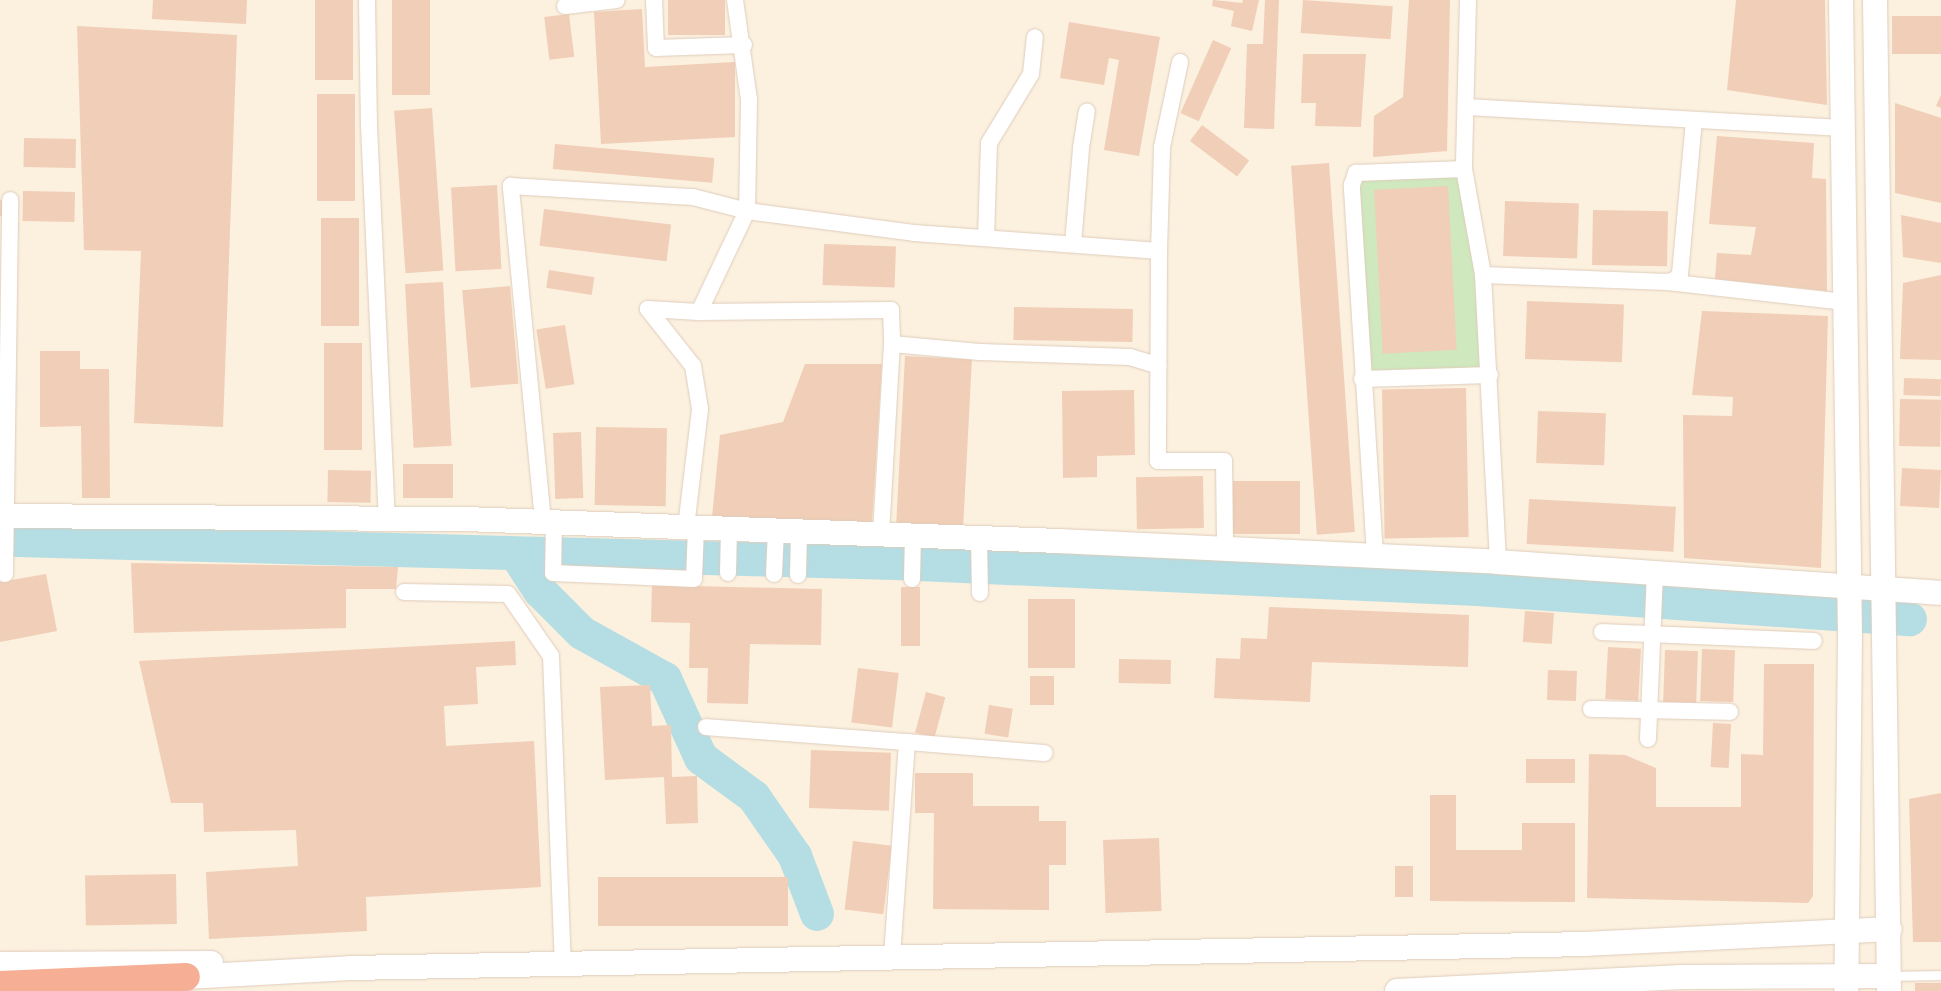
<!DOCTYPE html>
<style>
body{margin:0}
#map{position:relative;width:1941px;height:991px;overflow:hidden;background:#fcf0df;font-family:"Roboto Condensed",sans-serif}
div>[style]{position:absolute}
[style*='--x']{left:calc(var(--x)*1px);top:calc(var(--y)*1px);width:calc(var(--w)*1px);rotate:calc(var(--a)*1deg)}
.green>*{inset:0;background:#cfe8be}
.river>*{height:34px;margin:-17px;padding:0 17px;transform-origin:17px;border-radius:17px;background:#b4dee4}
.building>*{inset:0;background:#f1ceb7;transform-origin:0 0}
.roads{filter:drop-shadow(0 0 1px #dfccbb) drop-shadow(0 0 1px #dfccbb)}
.lane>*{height:9px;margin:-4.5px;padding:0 4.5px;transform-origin:4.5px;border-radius:4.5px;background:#fff}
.street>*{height:16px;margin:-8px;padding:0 8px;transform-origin:8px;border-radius:8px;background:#fff}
.secondary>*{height:24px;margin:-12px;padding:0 12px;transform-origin:12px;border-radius:12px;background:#fff}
.highway>*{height:28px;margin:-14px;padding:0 14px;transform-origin:14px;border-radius:14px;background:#f6ae95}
span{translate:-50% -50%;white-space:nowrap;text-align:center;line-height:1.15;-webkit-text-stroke:5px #fff5e5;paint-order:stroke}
</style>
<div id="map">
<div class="green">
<i style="clip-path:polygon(1464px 169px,1490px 375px,1362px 379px,1356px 173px)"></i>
</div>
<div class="river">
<i style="--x:16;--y:540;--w:881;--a:1.5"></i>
<i style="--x:897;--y:563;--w:581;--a:2.57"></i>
<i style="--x:1477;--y:589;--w:434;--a:4"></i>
<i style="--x:516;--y:554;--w:44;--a:57"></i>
<i style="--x:540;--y:591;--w:59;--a:45"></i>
<i style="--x:582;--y:633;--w:95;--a:29"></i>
<i style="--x:665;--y:679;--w:87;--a:65.5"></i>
<i style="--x:701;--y:758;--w:66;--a:36.3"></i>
<i style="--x:754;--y:797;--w:72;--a:55.2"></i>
<i style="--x:795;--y:856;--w:62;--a:69.2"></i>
</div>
<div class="building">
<i style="clip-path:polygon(153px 0,247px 0,246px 24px,152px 19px)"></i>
<i style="left:315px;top:0;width:38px;height:80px"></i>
<i style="left:392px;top:0;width:38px;height:95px"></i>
<i style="left:668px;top:0;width:57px;height:35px"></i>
<i style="clip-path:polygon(1213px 0,1242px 3px,1243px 0,1259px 0,1252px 31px,1231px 26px,1234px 11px,1212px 6px)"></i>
<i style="clip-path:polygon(1265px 0,1279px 0,1274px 129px,1244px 128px,1247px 44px,1263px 44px)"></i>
<i style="left:1303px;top:0;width:90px;height:33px;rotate:4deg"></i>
<i style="clip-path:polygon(1409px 0,1450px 0,1447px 151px,1373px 157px,1374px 116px,1403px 97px)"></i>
<i style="clip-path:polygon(1736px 0,1825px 0,1827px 105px,1727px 90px)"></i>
<i style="clip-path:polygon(642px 9px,645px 67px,735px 62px,735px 137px,601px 144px,594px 12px)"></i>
<i style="left:569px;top:14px;width:43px;height:25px;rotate:83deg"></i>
<i style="left:1892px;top:16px;width:49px;height:38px"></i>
<i style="clip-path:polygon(1069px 22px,1160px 37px,1139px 156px,1104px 150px,1119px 60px,1109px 58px,1104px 85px,1060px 78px)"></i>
<i style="clip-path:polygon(77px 26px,237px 35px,223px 427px,134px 423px,141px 251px,84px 250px)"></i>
<i style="left:1213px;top:40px;width:20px;height:80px;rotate:24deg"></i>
<i style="clip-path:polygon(1303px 54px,1366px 54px,1361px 127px,1315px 126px,1316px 103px,1301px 103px)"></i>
<i style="left:317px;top:94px;width:38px;height:107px"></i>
<i style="clip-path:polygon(1941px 95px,1941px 108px,1936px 106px)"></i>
<i style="clip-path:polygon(1895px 103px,1941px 118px,1941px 203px,1895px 193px)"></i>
<i style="left:432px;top:108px;width:163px;height:38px;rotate:86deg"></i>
<i style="left:1202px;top:125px;width:59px;height:20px;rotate:37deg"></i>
<i style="clip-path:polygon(1717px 136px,1814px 143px,1812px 178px,1826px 179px,1827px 291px,1715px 279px,1717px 253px,1751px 255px,1756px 227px,1709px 224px)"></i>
<i style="left:24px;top:138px;width:52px;height:29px;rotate:1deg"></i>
<i style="left:555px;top:144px;width:160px;height:25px;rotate:5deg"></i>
<i style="left:1329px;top:163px;width:370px;height:38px;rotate:86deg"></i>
<i style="left:497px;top:185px;width:84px;height:46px;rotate:87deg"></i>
<i style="left:1448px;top:186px;width:164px;height:74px;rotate:87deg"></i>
<i style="left:23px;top:191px;width:52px;height:30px;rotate:1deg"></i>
<i style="left:0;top:200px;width:2px;height:16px"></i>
<i style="left:1505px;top:201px;width:74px;height:55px;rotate:2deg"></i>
<i style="left:544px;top:209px;width:128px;height:37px;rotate:7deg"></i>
<i style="left:1593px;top:210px;width:75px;height:55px;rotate:1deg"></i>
<i style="clip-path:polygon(1901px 215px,1941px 223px,1941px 263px,1903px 257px)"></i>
<i style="left:321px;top:218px;width:38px;height:108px"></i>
<i style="left:824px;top:244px;width:72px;height:41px;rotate:2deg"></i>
<i style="left:549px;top:270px;width:46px;height:18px;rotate:9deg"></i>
<i style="clip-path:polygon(1941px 275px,1941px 360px,1900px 359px,1903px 283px)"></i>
<i style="left:443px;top:282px;width:164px;height:38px;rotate:87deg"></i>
<i style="left:510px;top:286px;width:98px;height:48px;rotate:85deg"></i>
<i style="left:1527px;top:301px;width:97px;height:58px;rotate:2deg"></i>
<i style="left:1014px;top:307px;width:119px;height:33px;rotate:1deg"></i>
<i style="clip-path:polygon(1702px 311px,1828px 316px,1821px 568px,1684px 558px,1683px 415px,1732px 416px,1733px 397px,1692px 395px)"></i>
<i style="left:565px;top:325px;width:60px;height:29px;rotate:81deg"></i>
<i style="left:324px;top:343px;width:38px;height:107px"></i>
<i style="clip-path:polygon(40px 351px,80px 351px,80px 369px,109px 369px,110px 498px,82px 498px,81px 426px,40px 427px)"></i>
<i style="left:905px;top:356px;width:67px;height:168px;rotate:3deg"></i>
<i style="clip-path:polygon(805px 364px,882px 364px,872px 522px,712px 517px,720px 435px,783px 422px)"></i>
<i style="left:1904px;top:378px;width:37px;height:17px;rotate:2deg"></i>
<i style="left:1466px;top:388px;width:149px;height:84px;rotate:89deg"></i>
<i style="clip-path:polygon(1134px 390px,1135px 455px,1097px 456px,1097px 477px,1063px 478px,1062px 391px)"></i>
<i style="left:1900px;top:399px;width:41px;height:47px;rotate:1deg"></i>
<i style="left:1538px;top:411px;width:68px;height:52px;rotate:2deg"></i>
<i style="left:596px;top:427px;width:71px;height:78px;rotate:1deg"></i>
<i style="left:581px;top:432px;width:66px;height:28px;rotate:88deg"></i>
<i style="left:403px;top:464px;width:50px;height:34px"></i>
<i style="left:1902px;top:468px;width:39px;height:38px;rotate:3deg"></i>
<i style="left:328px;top:470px;width:43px;height:32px;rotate:1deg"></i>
<i style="left:1203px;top:476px;width:52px;height:67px;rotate:89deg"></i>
<i style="left:1233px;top:481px;width:67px;height:53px"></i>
<i style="left:1529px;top:499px;width:147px;height:45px;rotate:3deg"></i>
<i style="clip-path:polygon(131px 563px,398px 567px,396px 589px,346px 589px,346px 628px,134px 633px)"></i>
<i style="clip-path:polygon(46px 574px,57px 631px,0 642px,0 582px)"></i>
<i style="clip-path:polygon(652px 585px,822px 589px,821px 645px,750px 644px,748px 704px,707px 703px,708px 668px,689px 668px,690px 623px,651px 622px)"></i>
<i style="left:901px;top:587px;width:19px;height:59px"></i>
<i style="left:1028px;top:599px;width:47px;height:69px"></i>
<i style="clip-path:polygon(1269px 607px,1469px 615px,1468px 667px,1312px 662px,1310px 702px,1214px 698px,1216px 658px,1240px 659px,1241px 638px,1267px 639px)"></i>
<i style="left:1525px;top:611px;width:29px;height:31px;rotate:4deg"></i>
<i style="clip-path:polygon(515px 641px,516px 665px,476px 667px,478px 704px,444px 706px,446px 746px,534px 741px,541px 887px,366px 897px,367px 931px,209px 939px,206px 872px,298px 866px,296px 830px,204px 832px,203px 803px,171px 803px,139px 661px)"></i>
<i style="left:1608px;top:647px;width:33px;height:52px;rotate:3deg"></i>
<i style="left:1702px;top:649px;width:33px;height:52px;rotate:2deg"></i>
<i style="left:1665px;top:650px;width:33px;height:52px;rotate:2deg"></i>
<i style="left:1119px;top:659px;width:52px;height:24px;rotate:1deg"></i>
<i style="clip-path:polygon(1764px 664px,1814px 664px,1813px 896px,1808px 903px,1587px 898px,1589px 754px,1625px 755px,1656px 768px,1656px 807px,1741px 807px,1741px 754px,1763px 755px)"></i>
<i style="left:858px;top:668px;width:41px;height:55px;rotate:7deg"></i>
<i style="left:1548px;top:670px;width:29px;height:30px;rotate:2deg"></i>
<i style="left:1030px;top:676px;width:24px;height:29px"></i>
<i style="clip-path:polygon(650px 685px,652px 726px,671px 725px,672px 777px,697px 776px,698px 823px,666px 824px,664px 777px,605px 780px,600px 687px)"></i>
<i style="left:926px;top:692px;width:20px;height:42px;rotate:15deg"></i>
<i style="left:989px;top:705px;width:24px;height:29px;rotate:9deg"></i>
<i style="left:1713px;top:723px;width:18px;height:44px;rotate:3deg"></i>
<i style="left:811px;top:750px;width:80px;height:58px;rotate:2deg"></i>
<i style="left:1526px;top:759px;width:49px;height:24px"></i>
<i style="clip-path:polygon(915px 773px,973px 773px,973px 806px,1039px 806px,1039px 821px,1066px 821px,1066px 865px,1049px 865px,1049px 910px,933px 909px,934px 813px,915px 813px)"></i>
<i style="clip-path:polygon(1941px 793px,1941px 942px,1913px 942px,1909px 799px)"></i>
<i style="clip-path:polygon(1430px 795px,1456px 795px,1456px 850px,1522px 850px,1522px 823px,1575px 823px,1575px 902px,1430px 901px)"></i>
<i style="left:1159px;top:838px;width:73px;height:56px;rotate:88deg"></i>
<i style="left:853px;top:841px;width:39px;height:69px;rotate:7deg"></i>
<i style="left:1395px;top:866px;width:18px;height:31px"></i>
<i style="left:176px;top:874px;width:50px;height:91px;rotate:89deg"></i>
<i style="left:598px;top:877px;width:190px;height:49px"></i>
<i style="left:1941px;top:983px;width:8px;height:26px;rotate:90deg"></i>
</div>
<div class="roads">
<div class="lane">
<i style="--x:1889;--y:976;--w:52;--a:-1.1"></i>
</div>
<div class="street">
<i style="--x:367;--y:0;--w:126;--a:89.1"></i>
<i style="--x:369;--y:126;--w:392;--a:87.4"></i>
<i style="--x:654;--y:0;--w:48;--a:87.6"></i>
<i style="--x:656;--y:48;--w:88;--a:-2"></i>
<i style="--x:735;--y:0;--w:100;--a:82"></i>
<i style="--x:749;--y:99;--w:112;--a:91"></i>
<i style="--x:747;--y:211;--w:168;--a:7.5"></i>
<i style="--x:914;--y:233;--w:246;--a:4.2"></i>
<i style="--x:1159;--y:251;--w:210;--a:90.3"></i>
<i style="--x:1158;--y:461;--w:66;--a:0"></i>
<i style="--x:1224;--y:461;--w:88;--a:89.3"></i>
<i style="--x:1468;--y:0;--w:169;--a:91.4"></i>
<i style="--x:1464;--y:169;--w:108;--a:79.8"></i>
<i style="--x:1483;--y:275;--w:287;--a:87"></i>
<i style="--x:565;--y:6;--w:52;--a:-6.6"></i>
<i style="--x:1466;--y:107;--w:378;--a:3.2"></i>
<i style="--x:986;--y:238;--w:95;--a:-88.2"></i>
<i style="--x:989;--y:143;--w:81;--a:-58.7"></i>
<i style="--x:1031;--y:74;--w:37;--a:-84"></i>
<i style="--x:1073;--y:244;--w:96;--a:-85.2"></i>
<i style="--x:1081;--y:148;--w:37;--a:-81"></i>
<i style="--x:1159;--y:251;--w:104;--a:-88.3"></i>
<i style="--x:1162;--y:147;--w:87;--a:-78"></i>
<i style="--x:1483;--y:275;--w:184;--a:2.2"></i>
<i style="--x:1667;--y:282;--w:8;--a:-14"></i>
<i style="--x:1675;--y:280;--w:8;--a:-50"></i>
<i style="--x:1680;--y:274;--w:154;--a:-84.8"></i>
<i style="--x:1667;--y:282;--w:180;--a:6.4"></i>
<i style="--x:1362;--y:379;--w:128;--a:-1.8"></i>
<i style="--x:543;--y:521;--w:337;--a:-95.5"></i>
<i style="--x:511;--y:186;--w:182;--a:3.5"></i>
<i style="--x:693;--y:197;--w:56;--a:14.5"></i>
<i style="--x:747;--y:211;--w:112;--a:115.4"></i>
<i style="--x:699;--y:312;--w:192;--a:-0.6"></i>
<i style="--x:891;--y:310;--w:34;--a:88"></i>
<i style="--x:554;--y:522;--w:51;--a:91.1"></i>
<i style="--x:553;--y:573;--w:141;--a:2.4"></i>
<i style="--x:694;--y:579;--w:52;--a:-87.8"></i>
<i style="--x:686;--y:527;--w:119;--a:-83.2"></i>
<i style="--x:700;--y:409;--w:44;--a:-99.2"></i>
<i style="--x:693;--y:366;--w:73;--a:-128.3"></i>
<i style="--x:648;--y:309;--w:51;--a:3.4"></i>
<i style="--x:881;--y:534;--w:190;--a:-86.7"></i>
<i style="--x:892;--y:344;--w:88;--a:5.2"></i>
<i style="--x:980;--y:352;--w:150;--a:1.9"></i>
<i style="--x:1130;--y:357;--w:30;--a:17"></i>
<i style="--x:979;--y:538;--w:55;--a:89"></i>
<i style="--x:1375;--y:555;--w:371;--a:-93.6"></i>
<i style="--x:1352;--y:185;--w:13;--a:-72"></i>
<i style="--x:1356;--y:173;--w:108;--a:-2.1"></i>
<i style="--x:728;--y:573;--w:44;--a:-88.7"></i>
<i style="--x:5;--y:574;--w:374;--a:-89.2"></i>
<i style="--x:774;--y:574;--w:44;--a:-87.4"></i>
<i style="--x:798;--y:575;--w:44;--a:-88.7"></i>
<i style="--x:912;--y:579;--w:44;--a:-88.7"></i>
<i style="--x:404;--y:592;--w:104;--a:1.1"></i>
<i style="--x:508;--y:594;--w:75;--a:55.3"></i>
<i style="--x:551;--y:656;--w:308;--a:87.8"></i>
<i style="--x:1602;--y:632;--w:212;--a:2.4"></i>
<i style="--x:1591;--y:709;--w:139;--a:1.2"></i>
<i style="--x:706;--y:727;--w:202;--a:4.3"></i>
<i style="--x:907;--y:742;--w:217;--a:94"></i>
<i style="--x:1648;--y:739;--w:167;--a:-87.6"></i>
<i style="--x:907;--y:742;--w:138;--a:4.6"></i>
</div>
<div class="secondary">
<i style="--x:1841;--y:0;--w:636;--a:89.19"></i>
<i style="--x:1850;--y:636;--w:355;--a:90.6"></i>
<i style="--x:1875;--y:0;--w:991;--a:89.19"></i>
<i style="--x:0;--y:516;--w:465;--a:0.4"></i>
<i style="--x:465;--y:519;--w:595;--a:2.12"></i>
<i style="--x:1060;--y:541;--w:439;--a:2.7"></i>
<i style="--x:1498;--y:562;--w:444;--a:4"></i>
<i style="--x:0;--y:964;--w:211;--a:-0.3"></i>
<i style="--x:186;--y:977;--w:164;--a:-3.1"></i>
<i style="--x:350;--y:968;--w:1236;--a:-1.11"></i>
<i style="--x:1586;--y:944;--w:304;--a:-2.8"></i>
<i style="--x:1397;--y:991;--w:285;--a:-2.8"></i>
<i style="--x:1682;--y:977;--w:207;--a:-0.3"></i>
</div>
<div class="highway">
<i style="--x:0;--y:985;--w:186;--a:-2.5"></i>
</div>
</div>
</div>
